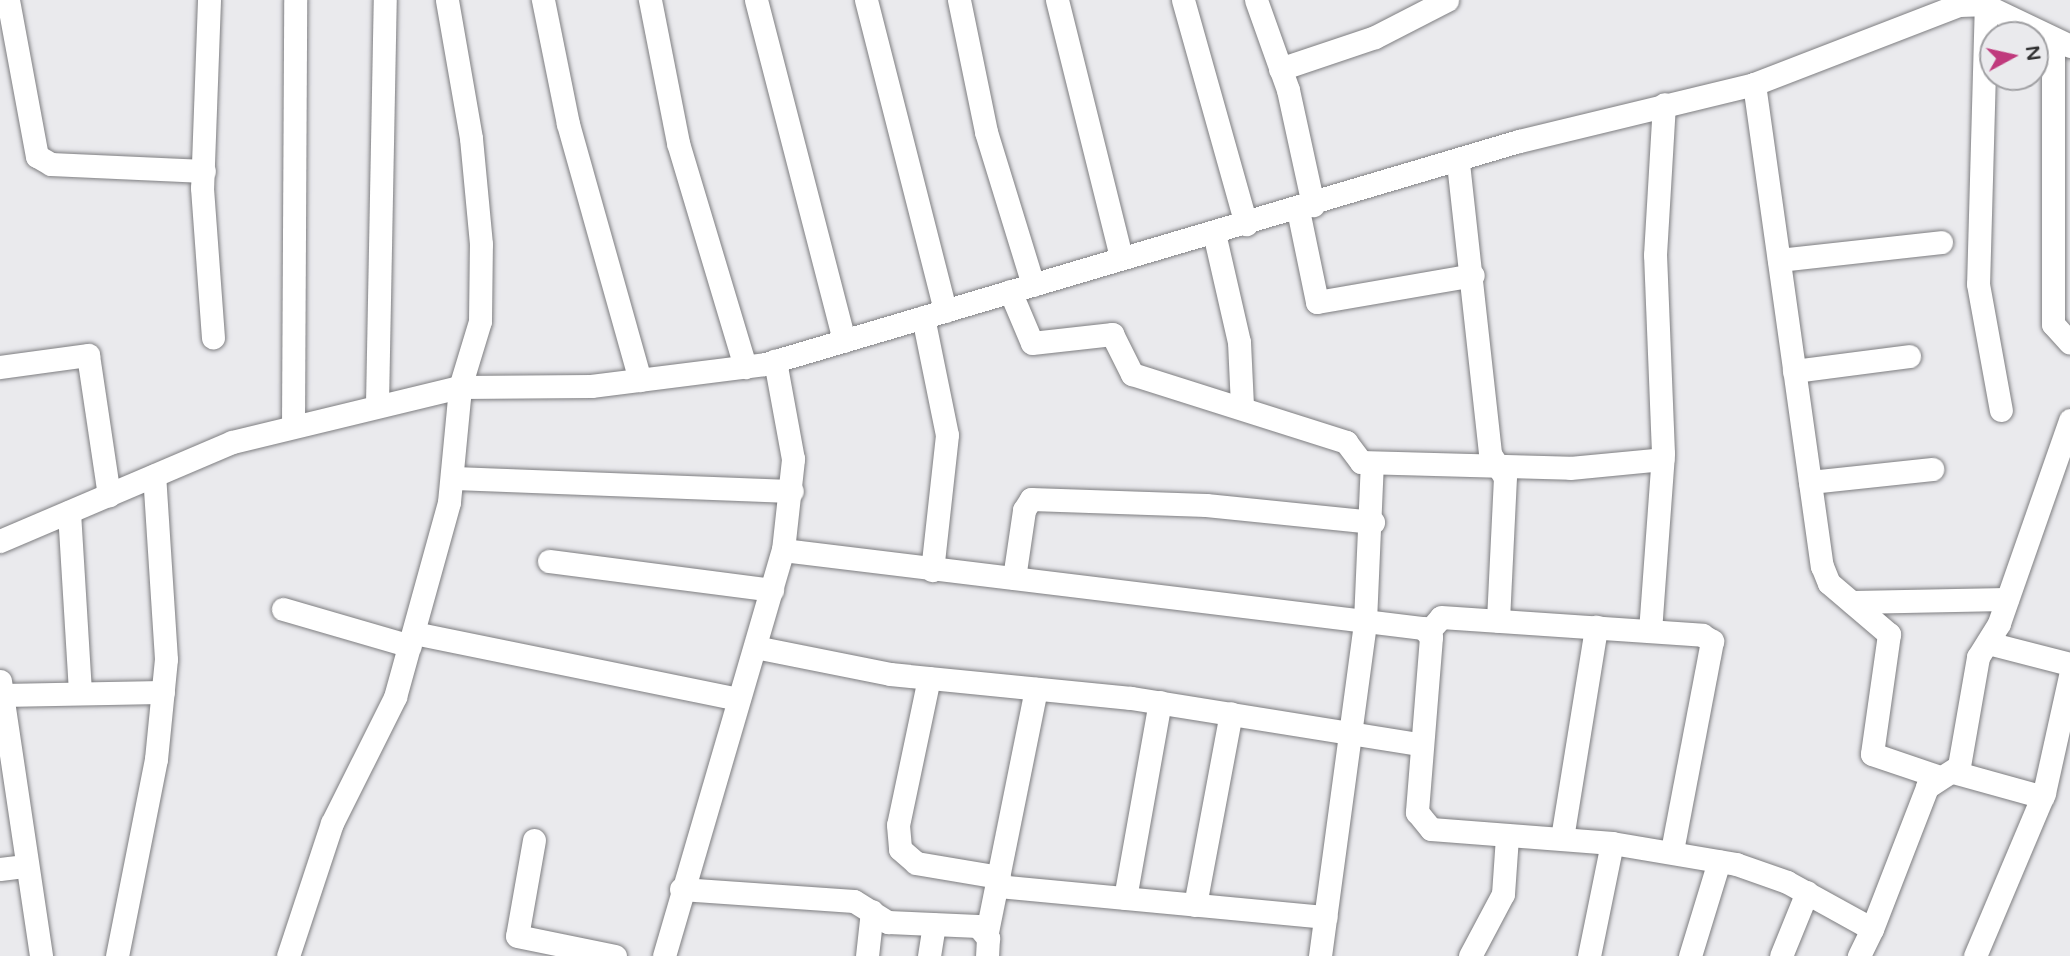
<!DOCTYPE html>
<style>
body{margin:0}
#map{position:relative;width:2070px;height:956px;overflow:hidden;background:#eaeaed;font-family:"Varela Round",sans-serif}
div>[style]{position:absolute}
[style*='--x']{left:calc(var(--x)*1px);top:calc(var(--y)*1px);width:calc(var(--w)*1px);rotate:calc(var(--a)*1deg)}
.roads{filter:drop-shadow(0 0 2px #7e7e81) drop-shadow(0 0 2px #7e7e81)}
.minor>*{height:23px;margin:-11.5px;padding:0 11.5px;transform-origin:11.5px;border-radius:11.5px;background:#fff}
span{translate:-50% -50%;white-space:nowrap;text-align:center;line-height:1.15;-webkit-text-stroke:6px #eaeaed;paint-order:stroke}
.north{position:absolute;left:1979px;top:21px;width:70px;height:70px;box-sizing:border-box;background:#eaeaed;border:2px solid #a0a0a3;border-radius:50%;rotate:82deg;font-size:19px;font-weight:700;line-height:28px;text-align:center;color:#323233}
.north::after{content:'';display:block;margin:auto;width:24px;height:32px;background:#c03a7d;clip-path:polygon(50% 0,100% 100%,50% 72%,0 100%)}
</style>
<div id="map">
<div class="roads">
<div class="minor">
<i style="--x:8;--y:0;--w:159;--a:79.5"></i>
<i style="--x:37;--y:156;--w:16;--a:30"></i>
<i style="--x:51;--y:164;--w:153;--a:2.6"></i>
<i style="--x:209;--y:0;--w:188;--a:92.1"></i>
<i style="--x:202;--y:188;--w:150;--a:85.8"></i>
<i style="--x:543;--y:0;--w:126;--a:78.6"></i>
<i style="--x:568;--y:124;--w:266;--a:74.3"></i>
<i style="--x:650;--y:0;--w:146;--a:78.9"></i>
<i style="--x:678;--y:143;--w:234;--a:73.3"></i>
<i style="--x:756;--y:0;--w:352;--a:75.5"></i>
<i style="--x:866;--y:0;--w:321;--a:75.7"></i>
<i style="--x:959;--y:0;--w:135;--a:78.4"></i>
<i style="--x:986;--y:132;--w:160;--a:72.9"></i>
<i style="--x:1057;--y:0;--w:264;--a:76"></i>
<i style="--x:1183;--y:0;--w:233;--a:74.3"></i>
<i style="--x:1256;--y:0;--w:96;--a:70.4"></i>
<i style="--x:1288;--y:90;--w:118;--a:77.7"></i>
<i style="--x:1986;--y:0;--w:284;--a:91.6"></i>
<i style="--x:1978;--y:284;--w:128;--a:79.7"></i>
<i style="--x:2053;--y:42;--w:282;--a:90"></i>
<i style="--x:2053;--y:324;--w:25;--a:48"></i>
<i style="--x:1280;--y:69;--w:100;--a:-18.6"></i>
<i style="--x:1375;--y:37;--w:81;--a:-27.2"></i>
<i style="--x:1754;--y:84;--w:487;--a:82"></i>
<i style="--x:1822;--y:566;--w:18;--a:68"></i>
<i style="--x:1829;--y:583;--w:79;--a:40.4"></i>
<i style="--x:1889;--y:634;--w:121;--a:98.1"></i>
<i style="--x:1872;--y:754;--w:69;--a:18.7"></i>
<i style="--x:1458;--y:163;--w:293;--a:83.7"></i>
<i style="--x:1490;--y:454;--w:27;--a:57"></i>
<i style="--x:1505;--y:477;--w:144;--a:92.8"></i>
<i style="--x:1298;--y:210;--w:94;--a:78.3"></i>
<i style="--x:1317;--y:302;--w:158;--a:-9.8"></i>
<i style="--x:1214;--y:233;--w:112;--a:77.1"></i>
<i style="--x:1239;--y:342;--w:63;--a:87.3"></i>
<i style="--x:1779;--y:260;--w:163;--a:-6.3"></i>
<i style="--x:1010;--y:291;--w:56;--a:67.1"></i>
<i style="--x:1032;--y:343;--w:81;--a:-6.4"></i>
<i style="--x:1112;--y:334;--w:45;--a:63.4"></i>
<i style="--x:1132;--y:374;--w:225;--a:17.6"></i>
<i style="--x:1346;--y:442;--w:25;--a:53"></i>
<i style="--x:1361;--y:462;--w:209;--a:1.6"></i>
<i style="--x:1570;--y:468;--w:93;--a:-5.5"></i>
<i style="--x:923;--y:317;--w:120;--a:78.5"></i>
<i style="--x:947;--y:435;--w:136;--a:96.3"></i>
<i style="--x:0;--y:367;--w:89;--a:-7.8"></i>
<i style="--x:88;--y:355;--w:142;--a:81.5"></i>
<i style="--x:1794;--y:371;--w:116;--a:-7.4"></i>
<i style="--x:377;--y:404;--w:404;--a:-88.9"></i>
<i style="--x:293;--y:426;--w:426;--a:-89.7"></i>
<i style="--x:453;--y:478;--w:339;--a:2.2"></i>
<i style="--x:1810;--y:482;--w:123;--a:-6.1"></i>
<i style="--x:69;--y:512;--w:181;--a:86.5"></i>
<i style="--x:0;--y:541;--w:252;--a:-23.1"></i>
<i style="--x:232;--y:442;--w:235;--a:-13.6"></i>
<i style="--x:460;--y:387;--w:69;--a:-73.1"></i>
<i style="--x:480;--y:321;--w:77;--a:-89.3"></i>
<i style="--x:481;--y:244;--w:106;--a:-95.4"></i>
<i style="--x:471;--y:138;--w:140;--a:-99.9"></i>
<i style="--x:783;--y:550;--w:645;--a:6.95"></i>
<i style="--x:1423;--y:628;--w:12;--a:48"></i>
<i style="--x:1431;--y:637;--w:176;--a:94.6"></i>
<i style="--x:1417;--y:812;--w:22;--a:51"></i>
<i style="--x:1431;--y:829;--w:182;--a:4.4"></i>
<i style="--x:1612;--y:843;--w:126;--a:9.6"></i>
<i style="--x:1736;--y:864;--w:54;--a:19.4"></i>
<i style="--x:1787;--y:882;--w:97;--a:28.9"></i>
<i style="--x:1872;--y:929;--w:30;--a:116"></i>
<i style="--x:549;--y:561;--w:225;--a:7.4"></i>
<i style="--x:1014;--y:578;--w:69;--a:-81.6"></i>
<i style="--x:1024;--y:510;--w:13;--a:-58"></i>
<i style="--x:1031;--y:499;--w:175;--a:2"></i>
<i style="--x:1206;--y:505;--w:168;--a:5.8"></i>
<i style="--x:1852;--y:602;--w:155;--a:-1.1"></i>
<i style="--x:283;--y:609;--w:132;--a:16.2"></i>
<i style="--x:1429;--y:631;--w:18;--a:-49"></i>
<i style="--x:1441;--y:617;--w:262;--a:3.9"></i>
<i style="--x:1702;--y:635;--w:12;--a:31"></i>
<i style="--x:1712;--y:641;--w:214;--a:100.8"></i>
<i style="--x:1650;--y:631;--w:178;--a:-85.8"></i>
<i style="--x:1663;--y:453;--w:198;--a:-92.3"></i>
<i style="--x:1655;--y:255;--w:151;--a:-86.6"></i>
<i style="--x:414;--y:633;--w:331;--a:11.5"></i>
<i style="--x:1988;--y:643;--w:85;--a:14.4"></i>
<i style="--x:755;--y:647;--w:138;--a:11.3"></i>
<i style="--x:890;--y:674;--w:242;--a:5.7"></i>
<i style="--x:1131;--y:698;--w:292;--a:9.1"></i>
<i style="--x:929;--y:678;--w:150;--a:101.9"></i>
<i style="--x:898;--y:825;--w:24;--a:85"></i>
<i style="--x:900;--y:849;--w:21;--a:41"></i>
<i style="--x:916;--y:863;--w:84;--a:9.6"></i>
<i style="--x:0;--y:681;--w:278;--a:81.5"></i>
<i style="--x:0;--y:695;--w:163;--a:-1.1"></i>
<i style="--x:1953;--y:772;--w:93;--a:15.5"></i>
<i style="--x:1562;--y:838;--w:214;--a:-80.8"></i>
<i style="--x:534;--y:840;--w:97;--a:100"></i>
<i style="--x:517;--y:936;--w:100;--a:11.5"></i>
<i style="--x:0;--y:869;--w:26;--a:-7"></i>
<i style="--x:997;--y:886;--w:330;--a:5.4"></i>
<i style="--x:681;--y:889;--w:173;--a:4"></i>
<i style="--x:854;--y:901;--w:40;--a:32"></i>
<i style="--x:888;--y:922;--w:90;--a:2.5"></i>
<i style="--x:978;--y:926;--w:16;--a:50"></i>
<i style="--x:988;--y:938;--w:18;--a:93"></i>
<i style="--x:1125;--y:898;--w:199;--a:-79.9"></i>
<i style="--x:1195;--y:905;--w:195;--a:-79.4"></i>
<i style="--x:1872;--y:929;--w:152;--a:-68.8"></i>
<i style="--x:1927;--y:787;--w:38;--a:-33"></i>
<i style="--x:1959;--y:766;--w:111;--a:-80.1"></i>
<i style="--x:1978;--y:657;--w:40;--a:-58"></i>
<i style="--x:1999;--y:623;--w:215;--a:-70.7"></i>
<i style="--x:987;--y:932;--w:248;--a:-78.6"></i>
<i style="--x:117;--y:956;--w:201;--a:-78.8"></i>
<i style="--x:156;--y:759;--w:100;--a:-84.3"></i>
<i style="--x:166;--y:659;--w:184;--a:-93.7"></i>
<i style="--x:288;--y:956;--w:140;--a:-71.7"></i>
<i style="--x:332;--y:823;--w:141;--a:-63.4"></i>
<i style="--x:395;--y:697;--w:202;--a:-74.5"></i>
<i style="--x:449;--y:502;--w:116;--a:-84.5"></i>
<i style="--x:460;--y:387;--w:131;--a:-0.4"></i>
<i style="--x:591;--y:386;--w:175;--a:-7.2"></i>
<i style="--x:765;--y:364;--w:786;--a:-16.48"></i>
<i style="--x:1519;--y:141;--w:242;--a:-13.6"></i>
<i style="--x:1754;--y:84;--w:220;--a:-21.1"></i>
<i style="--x:1959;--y:5;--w:23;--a:-2"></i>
<i style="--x:1982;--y:4;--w:98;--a:25.5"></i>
<i style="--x:664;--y:956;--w:423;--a:-73.7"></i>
<i style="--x:783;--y:550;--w:92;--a:-83.7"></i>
<i style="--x:793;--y:459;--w:100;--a:-100.4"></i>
<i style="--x:867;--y:956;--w:45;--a:-83.7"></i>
<i style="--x:929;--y:956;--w:32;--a:-81"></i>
<i style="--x:1320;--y:956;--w:338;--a:-82.3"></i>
<i style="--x:1365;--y:621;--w:158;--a:-87.5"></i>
<i style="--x:1470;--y:956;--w:70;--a:-62"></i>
<i style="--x:1503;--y:894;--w:57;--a:-86"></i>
<i style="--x:1589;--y:956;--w:115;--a:-78.5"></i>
<i style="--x:1690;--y:956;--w:99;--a:-73"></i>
<i style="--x:1781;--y:956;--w:69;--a:-67.9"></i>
<i style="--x:1975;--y:956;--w:177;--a:-67.1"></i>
<i style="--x:2044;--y:793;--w:120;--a:-77.5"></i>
</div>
</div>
<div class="north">N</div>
</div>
